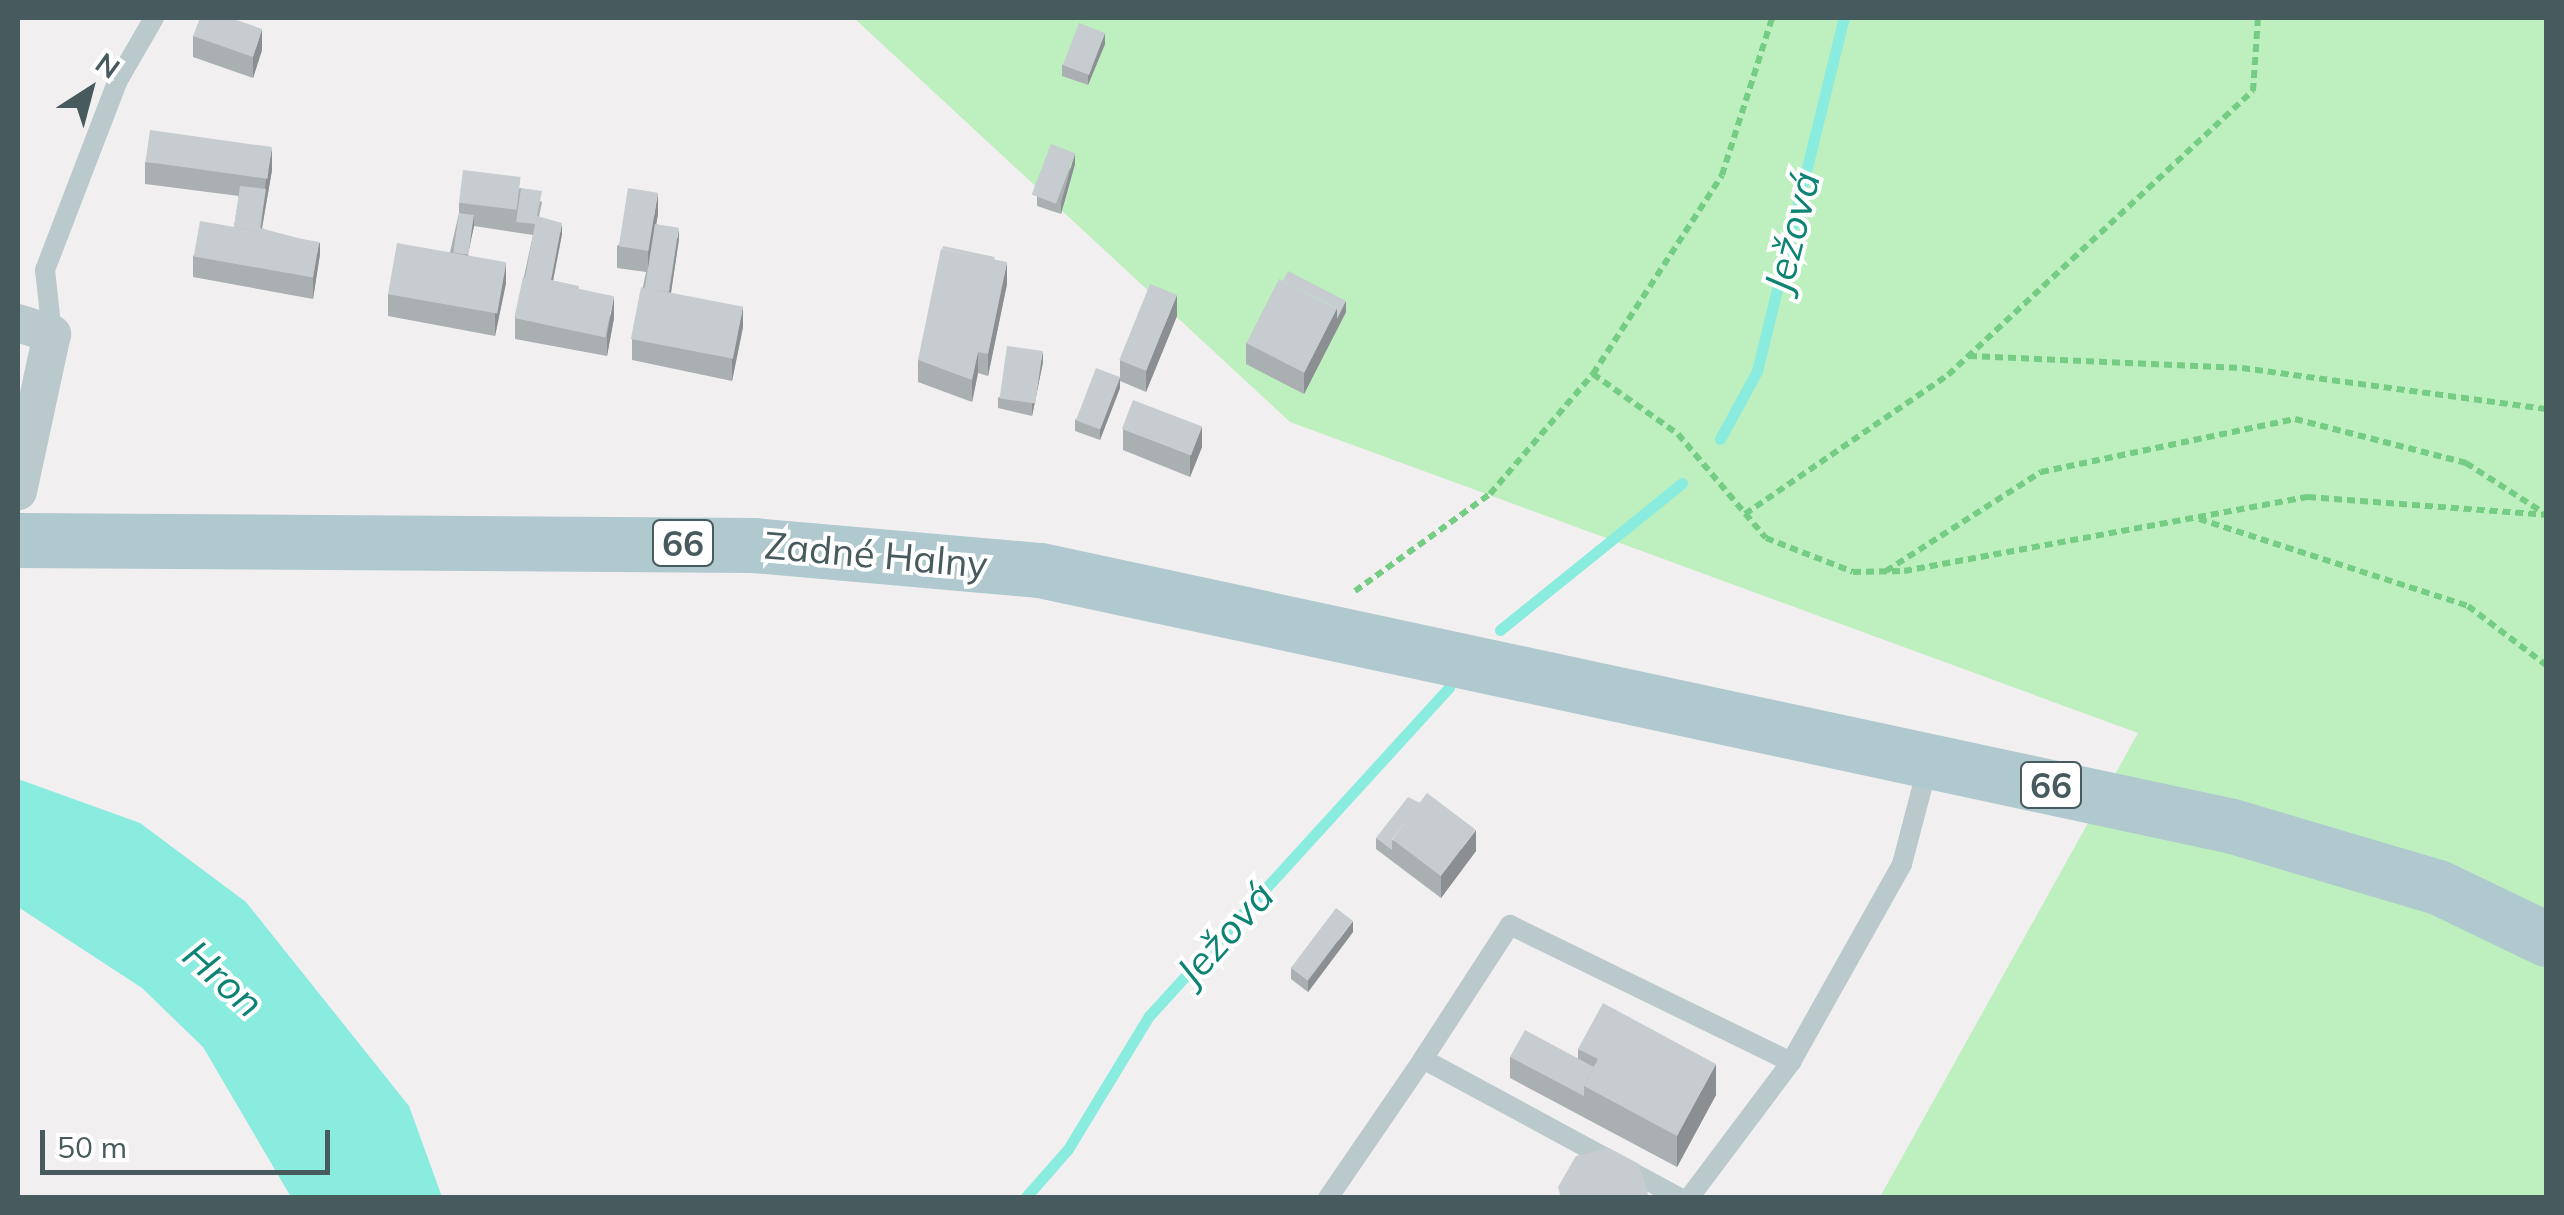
<!DOCTYPE html>
<meta charset="utf-8">
<style>
body{margin:0}
#map{position:relative;width:2564px;height:1215px;overflow:hidden;background:#f2eff0;font-family:Mulish,sans-serif}
div>[style]{position:absolute}
[style*='--x']{left:calc(var(--x)*1px);top:calc(var(--y)*1px);width:calc(var(--w)*1px);rotate:calc(var(--a)*1deg)}
.green>*{inset:0;background:#bdefbf}
.water>*{inset:0;background:#8aecde}
.stream>*{height:11px;margin:-5.5px;padding:0 5.5px;transform-origin:5.5px;border-radius:5.5px;background:#8aecde}
.path>*{height:6px;margin-top:-3px;transform-origin:0;background:repeating-linear-gradient(90deg,#75cd83 0 8px,transparent 0 13px)}
.lane>*{height:20px;margin:-10px;padding:0 10px;transform-origin:10px;border-radius:10px;background:#bacacc}
.street>*{height:38px;margin:-19px;padding:0 19px;transform-origin:19px;border-radius:19px;background:#bacacc}
.primary>*{height:55px;margin:-27.5px;padding:0 27.5px;transform-origin:27.5px;border-radius:27.5px;background:#afc9ce}
.wall>*{inset:0;background:#aaafb2}
.shaded-wall>*{inset:0;background:#8b8f91}
.building>*{inset:0;background:#c6cccf;transform-origin:0 0}
span{translate:-50% -50%;white-space:nowrap;text-align:center;line-height:1.15;-webkit-text-stroke:8px #fff;paint-order:stroke}
.shield-label span{padding:2px 8px;background:#fff;border:2px solid;border-radius:8px;-webkit-text-stroke-width:0}
.shield-label{font-size:35px;color:#475a5d;font-weight:700}
.street-label{font-size:38px;color:#475a5d}
.water-label{font-size:40px;color:#0d8473;font-style:italic}
.frame{position:absolute;inset:0;border:20px solid #475a5d;pointer-events:none}
.north{position:absolute;left:40px;top:40px;width:100px;height:100px;-webkit-text-stroke:8px #fff;paint-order:stroke;rotate:36deg;font-size:28px;font-weight:700;line-height:40px;text-align:center;color:#475a5d}
.north::after{content:'';display:block;margin:auto;width:35px;height:45px;background:#475a5d;clip-path:polygon(50% 0,100% 100%,50% 72%,0 100%)}
.scale{position:absolute;left:40px;top:1130px;width:290px;height:45px;box-sizing:border-box;border:5px solid #475a5d;border-top:0;padding-left:12px;font-size:30px;line-height:35px;white-space:nowrap;color:#475a5d;-webkit-text-stroke:8px #fff;paint-order:stroke}
</style>
<div id="map">
<div class="green">
<i style="clip-path:polygon(854px 18px,2546px 18px,2546px 1197px,1880px 1197px,2138px 733px,1290px 422px)"></i>
</div>
<div class="water">
<i style="clip-path:polygon(18px 779px,140px 823px,246px 902px,409px 1106px,442px 1197px,291px 1197px,203px 1047px,142px 988px,18px 907px)"></i>
</div>
<div class="stream">
<i style="--x:1720;--y:439;--w:77;--a:-61.4"></i>
<i style="--x:1757;--y:371;--w:364;--a:-76.2"></i>
<i style="--x:1500;--y:630;--w:234;--a:-38.9"></i>
<i style="--x:1025;--y:1198;--w:65;--a:-48.7"></i>
<i style="--x:1068;--y:1149;--w:156;--a:-58.7"></i>
<i style="--x:1149;--y:1016;--w:445;--a:-47.6"></i>
</div>
<div class="path">
<i style="--x:1969;--y:356;--w:273;--a:2.5"></i>
<i style="--x:2242;--y:368;--w:307;--a:7.7"></i>
<i style="--x:1593;--y:374;--w:104;--a:35.2"></i>
<i style="--x:1678;--y:434;--w:136;--a:49.8"></i>
<i style="--x:1766;--y:538;--w:93;--a:21.3"></i>
<i style="--x:1853;--y:572;--w:51;--a:-1.1"></i>
<i style="--x:1904;--y:571;--w:411;--a:-10.4"></i>
<i style="--x:2308;--y:497;--w:239;--a:4.3"></i>
<i style="--x:1745;--y:514;--w:246;--a:-34.4"></i>
<i style="--x:1948;--y:375;--w:417;--a:-43"></i>
<i style="--x:2253;--y:91;--w:73;--a:-86.1"></i>
<i style="--x:2199;--y:519;--w:283;--a:17.9"></i>
<i style="--x:2468;--y:606;--w:98;--a:37.1"></i>
<i style="--x:1886;--y:571;--w:184;--a:-32.6"></i>
<i style="--x:2041;--y:472;--w:259;--a:-11.8"></i>
<i style="--x:2295;--y:419;--w:177;--a:14.4"></i>
<i style="--x:2466;--y:463;--w:93;--a:32.7"></i>
<i style="--x:1355;--y:591;--w:166;--a:-35.7"></i>
<i style="--x:1490;--y:494;--w:158;--a:-49.4"></i>
<i style="--x:1593;--y:374;--w:237;--a:-57"></i>
<i style="--x:1722;--y:175;--w:165;--a:-72.3"></i>
</div>
<div class="lane">
<i style="--x:52;--y:334;--w:64;--a:-96.2"></i>
<i style="--x:45;--y:270;--w:201;--a:-69"></i>
<i style="--x:117;--y:82;--w:74;--a:-60"></i>
<i style="--x:1328;--y:1198;--w:168;--a:-55.6"></i>
<i style="--x:1680;--y:1198;--w:292;--a:-151.6"></i>
<i style="--x:1423;--y:1059;--w:160;--a:-57"></i>
<i style="--x:1510;--y:925;--w:313;--a:26"></i>
<i style="--x:1689;--y:1198;--w:170;--a:-53.1"></i>
<i style="--x:1791;--y:1062;--w:227;--a:-60.7"></i>
<i style="--x:1902;--y:864;--w:102;--a:-75.3"></i>
</div>
<div class="street">
<i style="--x:18;--y:323;--w:36;--a:18"></i>
<i style="--x:52;--y:334;--w:161;--a:102.2"></i>
</div>
<div class="primary">
<i style="--x:18;--y:540;--w:735;--a:0.39"></i>
<i style="--x:753;--y:545;--w:288;--a:5"></i>
<i style="--x:1040;--y:570;--w:1219;--a:12.12"></i>
<i style="--x:2232;--y:826;--w:215;--a:16.5"></i>
<i style="--x:2438;--y:887;--w:120;--a:25.7"></i>
</div>
<div class="wall">
<i style="clip-path:polygon(193px 36px,262px 50px,253px 78px,193px 57px)"></i>
<i style="clip-path:polygon(1105px 44px,1088px 85px,1062px 76px,1062px 65px)"></i>
<i style="clip-path:polygon(145px 162px,272px 170px,262px 228px,320px 254px,313px 299px,193px 277px,193px 256px,234px 227px,239px 196px,145px 184px)"></i>
<i style="clip-path:polygon(1075px 164px,1061px 214px,1037px 206px,1037px 196px)"></i>
<i style="clip-path:polygon(521px 188px,542px 202px,539px 217px,562px 234px,553px 281px,579px 289px,614px 318px,607px 356px,515px 339px,515px 318px,533px 235px,474px 226px,468px 255px,506px 283px,495px 336px,388px 316px,388px 294px,450px 252px,459px 213px,459px 203px)"></i>
<i style="clip-path:polygon(658px 214px,656px 224px,679px 239px,671px 293px,743px 327px,732px 381px,632px 360px,632px 339px,646px 272px,617px 268px,617px 246px)"></i>
<i style="clip-path:polygon(995px 260px,1007px 284px,988px 376px,978px 373px,972px 402px,918px 382px,918px 360px)"></i>
<i style="clip-path:polygon(1346px 312px,1304px 394px,1246px 364px,1246px 343px)"></i>
<i style="clip-path:polygon(1177px 316px,1146px 392px,1120px 381px,1120px 388px,1100px 440px,1075px 431px,1075px 420px,1120px 377px,1120px 360px)"></i>
<i style="clip-path:polygon(1043px 362px,1032px 416px,998px 408px,998px 398px)"></i>
<i style="clip-path:polygon(1123px 429px,1202px 447px,1190px 477px,1123px 450px)"></i>
<i style="clip-path:polygon(1376px 838px,1476px 851px,1441px 898px,1376px 849px)"></i>
<i style="clip-path:polygon(1353px 932px,1308px 992px,1291px 979px,1291px 968px)"></i>
<i style="clip-path:polygon(1578px 1049px,1716px 1095px,1677px 1167px,1510px 1078px,1510px 1057px,1578px 1058px)"></i>
</div>
<div class="shaded-wall">
<i style="clip-path:polygon(262px 29px,262px 50px,253px 78px,253px 57px)"></i>
<i style="clip-path:polygon(1105px 33px,1105px 44px,1088px 85px,1088px 74px)"></i>
<i style="clip-path:polygon(272px 148px,272px 170px,260px 239px,266px 179px)"></i>
<i style="clip-path:polygon(1075px 153px,1075px 164px,1061px 214px,1061px 203px)"></i>
<i style="clip-path:polygon(658px 193px,658px 214px,648px 273px,648px 251px)"></i>
<i style="clip-path:polygon(474px 215px,474px 226px,463px 275px,463px 264px)"></i>
<i style="clip-path:polygon(562px 223px,562px 234px,551px 291px,551px 280px)"></i>
<i style="clip-path:polygon(679px 228px,679px 239px,668px 312px,668px 301px)"></i>
<i style="clip-path:polygon(319px 242px,320px 244px,320px 254px,313px 299px,313px 278px)"></i>
<i style="clip-path:polygon(506px 262px,506px 283px,495px 336px,495px 314px)"></i>
<i style="clip-path:polygon(1007px 262px,1007px 284px,988px 376px,988px 354px)"></i>
<i style="clip-path:polygon(1177px 295px,1177px 316px,1146px 392px,1146px 370px)"></i>
<i style="clip-path:polygon(614px 296px,614px 318px,607px 356px,607px 335px)"></i>
<i style="clip-path:polygon(1346px 301px,1346px 312px,1304px 394px,1304px 373px,1337px 308px)"></i>
<i style="clip-path:polygon(743px 306px,743px 327px,732px 381px,732px 360px)"></i>
<i style="clip-path:polygon(1043px 351px,1043px 362px,1032px 416px,1032px 405px)"></i>
<i style="clip-path:polygon(978px 352px,978px 373px,972px 402px,972px 380px)"></i>
<i style="clip-path:polygon(1120px 377px,1120px 388px,1100px 440px,1100px 429px)"></i>
<i style="clip-path:polygon(1202px 426px,1202px 447px,1190px 477px,1190px 456px)"></i>
<i style="clip-path:polygon(1476px 830px,1476px 851px,1441px 898px,1441px 876px)"></i>
<i style="clip-path:polygon(1353px 921px,1353px 932px,1308px 992px,1308px 981px)"></i>
<i style="clip-path:polygon(1716px 1064px,1716px 1095px,1677px 1167px,1677px 1136px)"></i>
</div>
<div class="building">
<i style="clip-path:polygon(200px 18px,231px 18px,262px 29px,253px 57px,193px 36px)"></i>
<i style="left:1079px;top:23px;width:28px;height:45px;rotate:21deg"></i>
<i style="left:150px;top:130px;width:123px;height:32px;rotate:8deg"></i>
<i style="left:1051px;top:144px;width:26px;height:54px;rotate:21deg"></i>
<i style="left:463px;top:170px;width:58px;height:33px;rotate:7deg"></i>
<i style="clip-path:polygon(240px 186px,266px 189px,260px 228px,309px 241px,234px 227px)"></i>
<i style="clip-path:polygon(521px 188px,542px 191px,537px 216px,562px 223px,551px 280px,579px 286px,579px 289px,525px 278px,535px 224px,516px 222px)"></i>
<i style="left:628px;top:188px;width:30px;height:59px;rotate:9deg"></i>
<i style="left:459px;top:213px;width:15px;height:40px;rotate:8deg"></i>
<i style="left:200px;top:221px;width:121px;height:36px;rotate:10deg"></i>
<i style="left:655px;top:224px;width:24px;height:65px;rotate:9deg"></i>
<i style="left:397px;top:243px;width:111px;height:52px;rotate:10deg"></i>
<i style="left:943px;top:246px;width:53px;height:3px;rotate:12deg"></i>
<i style="clip-path:polygon(941px 249px,1007px 262px,988px 354px,978px 352px,972px 380px,918px 360px)"></i>
<i style="clip-path:polygon(1288px 271px,1346px 301px,1337px 319px,1337px 308px,1283px 281px)"></i>
<i style="left:523px;top:277px;width:93px;height:42px;rotate:12deg"></i>
<i style="left:1279px;top:279px;width:65px;height:72px;rotate:27deg"></i>
<i style="left:1150px;top:284px;width:29px;height:82px;rotate:22deg"></i>
<i style="left:641px;top:287px;width:104px;height:53px;rotate:11deg"></i>
<i style="left:1007px;top:346px;width:36px;height:53px;rotate:8deg"></i>
<i style="left:1096px;top:368px;width:26px;height:56px;rotate:21deg"></i>
<i style="left:1133px;top:400px;width:74px;height:31px;rotate:21deg"></i>
<i style="left:1427px;top:793px;width:61px;height:58px;rotate:37deg"></i>
<i style="clip-path:polygon(1408px 797px,1420px 803px,1392px 839px,1392px 850px,1376px 838px)"></i>
<i style="left:1336px;top:908px;width:21px;height:75px;rotate:37deg"></i>
<i style="clip-path:polygon(1603px 1003px,1716px 1064px,1677px 1136px,1584px 1086px,1598px 1059px,1578px 1049px)"></i>
<i style="clip-path:polygon(1525px 1030px,1594px 1067px,1584px 1086px,1584px 1096px,1510px 1057px)"></i>
<i style="clip-path:polygon(1609px 1148px,1639px 1164px,1649px 1198px,1561px 1198px,1558px 1187px,1576px 1156px)"></i>
</div>
<div class="shield-label">
<span style="left:683px;top:543px">66</span>
<span style="left:2051px;top:785px">66</span>
</div>
<div class="street-label">
<span style="left:876px;top:555px;rotate:5deg">Zadné Halny</span>
</div>
<div class="water-label">
<span style="left:1791px;top:232px;rotate:-76deg">Ježová</span>
<span style="left:1224px;top:933px;rotate:-48deg">Ježová</span>
<span style="left:224px;top:978px;rotate:42deg">Hron</span>
</div>
<div class="frame"></div>
<div class="north">N</div>
<div class="scale">50 m</div>
</div>
